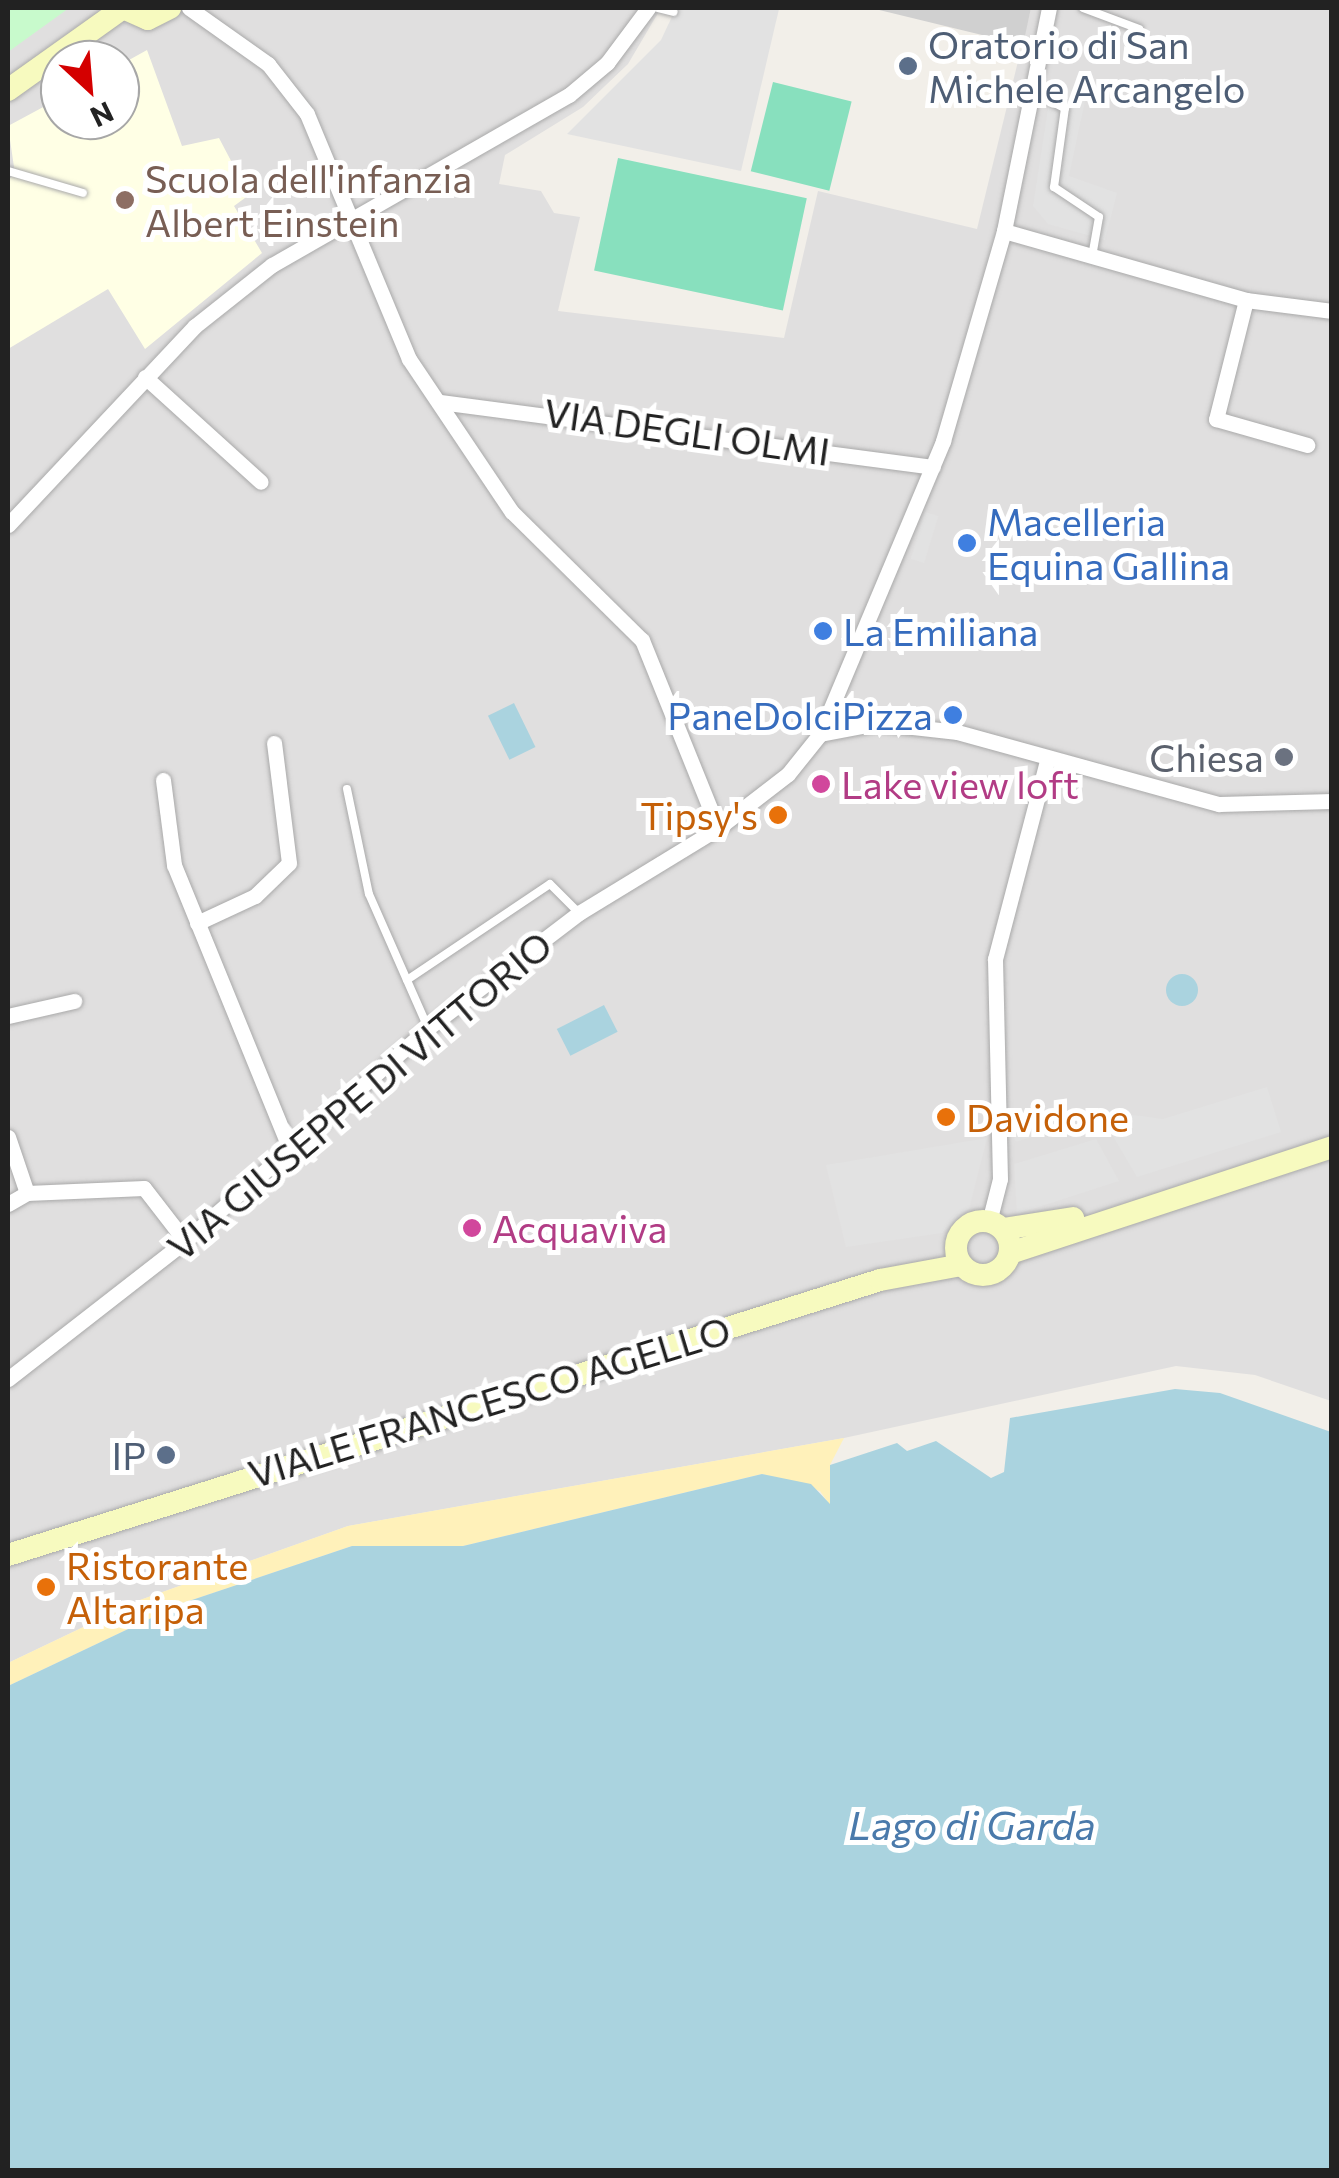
<!DOCTYPE html>
<style>
body{margin:0}
#map{position:relative;width:1339px;height:2178px;overflow:hidden;background:#f2efe9;font-family:Commissioner,sans-serif}
div>[style]{position:absolute}
[style*='--x']{left:calc(var(--x)*1px);top:calc(var(--y)*1px);width:calc(var(--w)*1px);rotate:calc(var(--a)*1deg)}
.residential>*{inset:0;background:#e0dfdf}
.education>*{inset:0;background:#ffffe5}
.religious>*{inset:0;background:#d0d0d0}
.sand>*{inset:0;background:#fff1ba}
.park>*{inset:0;background:#c8facc}
.pitch>*{inset:0;background:#88e0be;transform-origin:0 0}
.parking>*{inset:0;background:#e2e2e2;transform-origin:0 0}
.water>*{inset:0;background:#aad3df;transform-origin:0 0}
.round{border-radius:50%}
.roads{filter:drop-shadow(0 0 2px #a9a9a9) drop-shadow(0 0 2px #a9a9a9)}
.lane>*{height:8px;margin:-4px;padding:0 4px;transform-origin:4px;border-radius:4px;background:#fff}
.street>*{height:15px;margin:-7.5px;padding:0 7.5px;transform-origin:7.5px;border-radius:7.5px;background:#fff}
.secondary>*{height:22px;margin:-11px;padding:0 11px;transform-origin:11px;border-radius:11px;background:#f7fabf}
.secondary>.ring{margin:-11px;padding:0;box-sizing:content-box;background:none;border:22px solid #f7fabf;border-radius:50%}
.dots>*{width:28px;height:28px;translate:-50% -50%;box-sizing:border-box;border:5px solid #fff;border-radius:50%}
span{translate:-50% -50%;white-space:nowrap;text-align:center;line-height:1.15;-webkit-text-stroke:10px #fff;paint-order:stroke}
.service-label{font-size:38px;color:#4e5e75}
.left{translate:0 -50%;text-align:left}
.right{translate:-100% -50%;text-align:right}
.education-label{font-size:38px;color:#785e54}
.street-label{font-size:38px;color:#222}
.shop-label{font-size:38px;color:#366cbe}
.worship-label{font-size:38px;color:#5b616d}
.hotel-label{font-size:38px;color:#b23c85}
.food-label{font-size:38px;color:#c56008}
.water-label{font-size:40px;color:#4a7aab;font-style:italic}
.frame{position:absolute;inset:0;border:10px solid #222;pointer-events:none}
.north{position:absolute;left:40px;top:40px;width:100px;height:100px;box-sizing:border-box;background:#fff;border:2px solid #a7a7a7;border-radius:50%;rotate:154deg;font-size:28px;font-weight:700;line-height:40px;text-align:center;color:#222}
.north::after{content:'';display:block;margin:auto;width:35px;height:45px;background:#d40000;clip-path:polygon(50% 0,100% 100%,50% 72%,0 100%)}
</style>
<div id="map">
<div class="residential">
<i style="clip-path:polygon(evenodd,8px 8px,661px 8px,628px 64px,583px 107px,505px 155px,499px 184px,541px 191px,554px 213px,580px 217px,558px 311px,784px 338px,818px 191px,977px 229px,1031px 8px,1331px 8px,1331px 1401px,1255px 1375px,1176px 1366px,844px 1438px,348px 1526px,140px 1600px,8px 1663px,8px 8px,60px 60px,120px 60px,120px 120px,60px 120px,60px 60px)"></i>
</div>
<div class="education">
<i style="clip-path:polygon(147px 50px,182px 146px,219px 138px,249px 195px,234px 206px,262px 253px,145px 349px,108px 289px,8px 349px,8px 180px,15px 174px,8px 126px,60px 98px,60px 120px,120px 120px,120px 65px)"></i>
</div>
<div class="religious">
<i style="clip-path:polygon(871px 8px,1031px 8px,1023px 45px)"></i>
</div>
<div class="sand">
<i style="clip-path:polygon(844px 1438px,830px 1465px,831px 1507px,820px 1491px,762px 1474px,463px 1546px,352px 1546px,183px 1603px,8px 1686px,8px 1663px,140px 1600px,348px 1526px)"></i>
</div>
<div class="park">
<i style="clip-path:polygon(8px 8px,69px 8px,8px 52px)"></i>
</div>
<div class="pitch">
<i style="left:773px;top:82px;width:81px;height:92px;rotate:14deg"></i>
<i style="left:618px;top:158px;width:193px;height:115px;rotate:12deg"></i>
</div>
<div class="parking">
<i style="clip-path:polygon(676px 8px,779px 9px,741px 171px,567px 134px,661px 40px)"></i>
<i style="clip-path:polygon(1052px 83px,1086px 96px,1069px 176px,1117px 193px,1105px 240px,1048px 224px,1033px 206px)"></i>
<i style="left:925px;top:512px;width:14px;height:49px;rotate:17deg"></i>
<i style="clip-path:polygon(1267px 1087px,1281px 1132px,1137px 1177px,1107px 1126px,1111px 1112px,1163px 1119px)"></i>
<i style="left:1051px;top:1116px;width:15px;height:41px;rotate:74deg"></i>
<i style="clip-path:polygon(987px 1138px,969px 1209px,942px 1233px,846px 1247px,826px 1165px)"></i>
<i style="clip-path:polygon(1096px 1139px,1119px 1181px,1017px 1214px,1014px 1164px)"></i>
</div>
<div class="water">
<i style="left:514px;top:703px;width:49px;height:29px;rotate:64deg"></i>
<i class="round" style="left:1166px;top:974px;width:32px;height:32px"></i>
<i style="left:604px;top:1005px;width:30px;height:53px;rotate:63deg"></i>
<i style="clip-path:polygon(1175px 1389px,1220px 1393px,1331px 1432px,1331px 2170px,8px 2170px,8px 1686px,183px 1603px,352px 1546px,463px 1546px,762px 1474px,811px 1484px,830px 1504px,830px 1465px,897px 1443px,907px 1451px,936px 1441px,991px 1478px,1004px 1472px,1010px 1418px)"></i>
</div>
<div class="roads">
<div class="lane">
<i style="--x:658;--y:8;--w:16;--a:14"></i>
<i style="--x:1083;--y:8;--w:60;--a:20.6"></i>
<i style="--x:1033;--y:92;--w:36;--a:27"></i>
<i style="--x:1065;--y:108;--w:80;--a:97.9"></i>
<i style="--x:1054;--y:187;--w:54;--a:33.7"></i>
<i style="--x:1099;--y:217;--w:40;--a:100"></i>
<i style="--x:8;--y:171;--w:78;--a:16.3"></i>
<i style="--x:347;--y:789;--w:107;--a:78.2"></i>
<i style="--x:369;--y:894;--w:146;--a:66.2"></i>
<i style="--x:407;--y:980;--w:172;--a:-33.9"></i>
<i style="--x:550;--y:884;--w:41;--a:45"></i>
</div>
<div class="street">
<i style="--x:189;--y:8;--w:97;--a:35.3"></i>
<i style="--x:268;--y:64;--w:63;--a:52"></i>
<i style="--x:307;--y:114;--w:265;--a:67.4"></i>
<i style="--x:409;--y:359;--w:184;--a:56.1"></i>
<i style="--x:512;--y:512;--w:182;--a:44.6"></i>
<i style="--x:642;--y:640;--w:203;--a:68"></i>
<i style="--x:1004;--y:231;--w:252;--a:15.9"></i>
<i style="--x:1246;--y:300;--w:87;--a:7.3"></i>
<i style="--x:1246;--y:300;--w:123;--a:104.1"></i>
<i style="--x:1216;--y:419;--w:95;--a:15.9"></i>
<i style="--x:145;--y:377;--w:156;--a:42.2"></i>
<i style="--x:440;--y:402;--w:497;--a:7.5"></i>
<i style="--x:8;--y:525;--w:273;--a:-46.8"></i>
<i style="--x:195;--y:326;--w:98;--a:-38.4"></i>
<i style="--x:272;--y:265;--w:342;--a:-29.8"></i>
<i style="--x:569;--y:95;--w:50;--a:-40.1"></i>
<i style="--x:607;--y:63;--w:69;--a:-53.3"></i>
<i style="--x:820;--y:734;--w:58;--a:-10.9"></i>
<i style="--x:877;--y:723;--w:81;--a:6.4"></i>
<i style="--x:957;--y:732;--w:272;--a:15.4"></i>
<i style="--x:1219;--y:804;--w:113;--a:-1.5"></i>
<i style="--x:163;--y:780;--w:86;--a:82.6"></i>
<i style="--x:174;--y:865;--w:309;--a:67.8"></i>
<i style="--x:197;--y:923;--w:64;--a:-25"></i>
<i style="--x:255;--y:896;--w:47;--a:-44.1"></i>
<i style="--x:289;--y:863;--w:121;--a:-97.1"></i>
<i style="--x:8;--y:1016;--w:68;--a:-12.8"></i>
<i style="--x:8;--y:1137;--w:59;--a:71.3"></i>
<i style="--x:27;--y:1193;--w:117;--a:-2.4"></i>
<i style="--x:144;--y:1188;--w:67;--a:52.3"></i>
<i style="--x:8;--y:1204;--w:22;--a:-30"></i>
<i style="--x:989;--y:1222;--w:44;--a:-75.7"></i>
<i style="--x:1000;--y:1179;--w:220;--a:-91.3"></i>
<i style="--x:995;--y:959;--w:205;--a:-75.3"></i>
<i style="--x:8;--y:1379;--w:224;--a:-37.9"></i>
<i style="--x:185;--y:1241;--w:323;--a:-41.2"></i>
<i style="--x:428;--y:1028;--w:190;--a:-37.3"></i>
<i style="--x:579;--y:913;--w:163;--a:-31.4"></i>
<i style="--x:718;--y:828;--w:88;--a:-37.6"></i>
<i style="--x:788;--y:774;--w:51;--a:-51.3"></i>
<i style="--x:820;--y:734;--w:318;--a:-67.2"></i>
<i style="--x:943;--y:441;--w:219;--a:-73.8"></i>
<i style="--x:1004;--y:231;--w:227;--a:-78.6"></i>
</div>
<div class="secondary">
<i style="--x:123;--y:8;--w:27;--a:24"></i>
<i style="--x:148;--y:19;--w:25;--a:-27"></i>
<i style="--x:8;--y:90;--w:141;--a:-35.5"></i>
<i class="ring" style="left:956px;top:1221px;width:32px;height:32px"></i>
<i style="--x:1003;--y:1229;--w:71;--a:-8.9"></i>
<i style="--x:1010;--y:1253;--w:339;--a:-18.2"></i>
<i style="--x:8;--y:1555;--w:914;--a:-17.5"></i>
<i style="--x:880;--y:1280;--w:83;--a:-10.4"></i>
</div>
</div>
<div class="dots">
<i style="left:908px;top:66px;background:#5c6f8a"></i>
<i style="left:125px;top:200px;background:#8d6e63"></i>
<i style="left:967px;top:543px;background:#3f7fe0"></i>
<i style="left:823px;top:631px;background:#3f7fe0"></i>
<i style="left:953px;top:715px;background:#3f7fe0"></i>
<i style="left:1284px;top:757px;background:#6b7280"></i>
<i style="left:821px;top:784px;background:#d1479c"></i>
<i style="left:778px;top:815px;background:#e8710a"></i>
<i style="left:946px;top:1117px;background:#e8710a"></i>
<i style="left:472px;top:1228px;background:#d1479c"></i>
<i style="left:166px;top:1455px;background:#5c6f8a"></i>
<i style="left:46px;top:1587px;background:#e8710a"></i>
</div>
<div class="service-label">
<span class="left" style="left:928px;top:66px">Oratorio di San<br>Michele Arcangelo</span>
<span class="right" style="left:146px;top:1455px">IP</span>
</div>
<div class="education-label">
<span class="left" style="left:145px;top:200px">Scuola dell'infanzia<br>Albert Einstein</span>
</div>
<div class="street-label">
<span style="left:687px;top:431px;rotate:8deg">VIA DEGLI OLMI</span>
<span style="left:359px;top:1095px;rotate:-40deg">VIA GIUSEPPE DI VITTORIO</span>
<span style="left:489px;top:1401px;rotate:-17deg">VIALE FRANCESCO AGELLO</span>
</div>
<div class="shop-label">
<span class="left" style="left:987px;top:543px">Macelleria<br>Equina Gallina</span>
<span class="left" style="left:843px;top:631px">La Emiliana</span>
<span class="right" style="left:933px;top:715px">PaneDolciPizza</span>
</div>
<div class="worship-label">
<span class="right" style="left:1264px;top:757px">Chiesa</span>
</div>
<div class="hotel-label">
<span class="left" style="left:841px;top:784px">Lake view loft</span>
<span class="left" style="left:492px;top:1228px">Acquaviva</span>
</div>
<div class="food-label">
<span class="right" style="left:758px;top:815px">Tipsy's</span>
<span class="left" style="left:966px;top:1117px">Davidone</span>
<span class="left" style="left:66px;top:1587px">Ristorante<br>Altaripa</span>
</div>
<div class="water-label">
<span style="left:972px;top:1824px">Lago di Garda</span>
</div>
<div class="frame"></div>
<div class="north">N</div>
</div>
